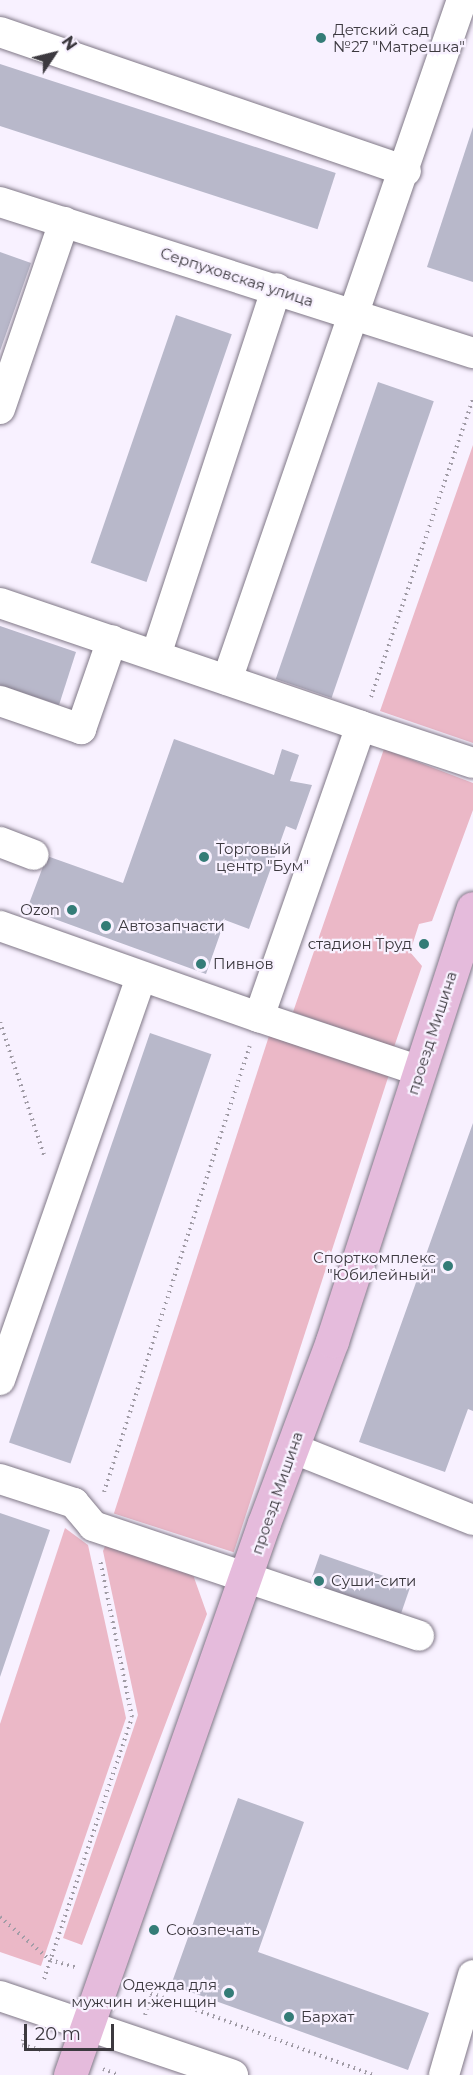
<!DOCTYPE html>
<meta charset="utf-8">
<style>
body{margin:0}
#map{position:relative;width:473px;height:2075px;overflow:hidden;background:#f8f1ff;font-family:Montserrat,sans-serif}
div>[style]{position:absolute}
[style*='--x']{left:calc(var(--x)*1px);top:calc(var(--y)*1px);width:calc(var(--w)*1px);rotate:calc(var(--a)*1deg)}
.green>*{inset:0;background:#ebb8c7;transform-origin:0 0}
.building>*{inset:0;background:#b8b8ca;transform-origin:0 0}
.path>*{height:4px;margin-top:-2px;transform-origin:0;background:repeating-linear-gradient(90deg,#a19ca6 0 1.5px,transparent 0 6px)}
.roads{filter:drop-shadow(0 0 2px #807887) drop-shadow(0 0 2px #807887)}
.minor>*{height:30px;margin:-15px;padding:0 15px;transform-origin:15px;border-radius:15px;background:#fff}
.major>*{height:33px;margin:-16.5px;padding:0 16.5px;transform-origin:16.5px;border-radius:16.5px;background:#e5bbdc}
.dots>*{width:16px;height:16px;translate:-50% -50%;box-sizing:border-box;border:3px solid #f8f1ff;border-radius:50%}
span{translate:-50% -50%;white-space:nowrap;text-align:center;line-height:1.15;-webkit-text-stroke:4.5px #f8f1ff;paint-order:stroke}
.poi-label{font-size:15px;color:#3c393f}
.left{translate:0 -50%;text-align:left}
.right{translate:-100% -50%;text-align:right}
.street-label{font-size:15px;color:#3c393f}
.north{position:absolute;left:24px;top:24px;width:60px;height:60px;-webkit-text-stroke:4px #f8f1ff;paint-order:stroke;rotate:55deg;font-size:16px;font-weight:700;line-height:24px;text-align:center;color:#3c393f}
.north::after{content:'';display:block;margin:auto;width:21px;height:27px;background:#3c393f;clip-path:polygon(50% 0,100% 100%,50% 72%,0 100%)}
.scale{position:absolute;left:24px;top:2024px;width:90px;height:27px;box-sizing:border-box;border:3px solid #3c393f;border-top:0;padding-left:8px;font-size:18px;line-height:21px;white-space:nowrap;color:#3c393f;-webkit-text-stroke:4px #f8f1ff;paint-order:stroke}
</style>
<div id="map">
<div class="green">
<i style="clip-path:polygon(473px 445px,473px 743px,380px 711px)"></i>
<i style="clip-path:polygon(384px 749px,473px 783px,473px 810px,432px 921px,419px 924px,410px 952px,422px 966px,394px 1047px,293px 1012px)"></i>
<i style="left:269px;top:1036px;width:126px;height:502px;rotate:18deg"></i>
<i style="clip-path:polygon(65px 1528px,88px 1545px,126px 1718px,41px 1966px,0 1952px,0 1724px)"></i>
<i style="clip-path:polygon(108px 1539px,191px 1569px,207px 1614px,82px 1945px,63px 1938px,138px 1715px,103px 1551px)"></i>
</div>
<div class="building">
<i style="left:0;top:64px;width:353px;height:59px;rotate:18deg"></i>
<i style="clip-path:polygon(473px 127px,473px 282px,427px 267px)"></i>
<i style="clip-path:polygon(0 252px,31px 263px,0 351px)"></i>
<i style="left:176px;top:315px;width:59px;height:262px;rotate:19deg"></i>
<i style="left:378px;top:382px;width:59px;height:314px;rotate:19deg"></i>
<i style="clip-path:polygon(0 626px,76px 652px,59px 705px,0 685px)"></i>
<i style="clip-path:polygon(174px 739px,274px 775px,282px 749px,299px 755px,290px 781px,312px 785px,296px 830px,286px 826px,249px 929px,225px 920px,206px 974px,27px 909px,47px 856px,123px 883px)"></i>
<i style="left:150px;top:1033px;width:65px;height:433px;rotate:19deg"></i>
<i style="clip-path:polygon(473px 1123px,473px 1411px,468px 1409px,445px 1472px,359px 1442px)"></i>
<i style="clip-path:polygon(0 1513px,50px 1530px,0 1677px)"></i>
<i style="left:320px;top:1554px;width:96px;height:44px;rotate:19deg"></i>
<i style="clip-path:polygon(238px 1798px,304px 1822px,258px 1952px,429px 2013px,408px 2070px,171px 1985px)"></i>
</div>
<div class="path">
<i style="--x:371;--y:697;--w:315;--a:-71.1"></i>
<i style="--x:0;--y:1022;--w:143;--a:71.7"></i>
<i style="--x:104;--y:1492;--w:469;--a:-71.9"></i>
<i style="--x:0;--y:1917;--w:66;--a:40.7"></i>
<i style="--x:50;--y:1960;--w:26;--a:16"></i>
<i style="--x:44;--y:1979;--w:276;--a:-71.4"></i>
<i style="--x:132;--y:1717;--w:160;--a:-101.5"></i>
<i style="--x:134;--y:1987;--w:255;--a:20.2"></i>
<i style="--x:145;--y:2015;--w:23;--a:-72"></i>
<i style="--x:25;--y:2034;--w:11;--a:105"></i>
<i style="--x:22;--y:2045;--w:23;--a:15"></i>
<i style="--x:103;--y:2069;--w:17;--a:21"></i>
</div>
<div class="roads">
<div class="minor">
<i style="--x:0;--y:32;--w:429;--a:18.9"></i>
<i style="--x:0;--y:202;--w:497;--a:17.7"></i>
<i style="--x:0;--y:409;--w:198;--a:-71.1"></i>
<i style="--x:0;--y:603;--w:381;--a:18.8"></i>
<i style="--x:156;--y:655;--w:386;--a:-71.8"></i>
<i style="--x:227;--y:680;--w:719;--a:-70.94"></i>
<i style="--x:0;--y:701;--w:86;--a:19.1"></i>
<i style="--x:81;--y:729;--w:94;--a:-70.8"></i>
<i style="--x:0;--y:842;--w:36;--a:21"></i>
<i style="--x:0;--y:926;--w:275;--a:19.4"></i>
<i style="--x:420;--y:1071;--w:170;--a:-161.5"></i>
<i style="--x:259;--y:1017;--w:308;--a:-70.7"></i>
<i style="--x:361;--y:726;--w:118;--a:18.3"></i>
<i style="--x:0;--y:1380;--w:426;--a:-70.7"></i>
<i style="--x:292;--y:1448;--w:195;--a:21.7"></i>
<i style="--x:0;--y:1479;--w:78;--a:18"></i>
<i style="--x:74;--y:1503;--w:30;--a:50"></i>
<i style="--x:93;--y:1526;--w:344;--a:18.6"></i>
<i style="--x:0;--y:1996;--w:246;--a:18.7"></i>
<i style="--x:444;--y:2075;--w:104;--a:-73.8"></i>
</div>
<div class="major">
<i style="--x:70;--y:2075;--w:585;--a:-70.64"></i>
<i style="--x:264;--y:1523;--w:194;--a:-69.5"></i>
<i style="--x:332;--y:1341;--w:455;--a:-72"></i>
</div>
</div>
<div class="dots">
<i style="left:321px;top:38px;background:#347c77"></i>
<i style="left:204px;top:857px;background:#347c77"></i>
<i style="left:72px;top:910px;background:#347c77"></i>
<i style="left:106px;top:926px;background:#347c77"></i>
<i style="left:424px;top:944px;background:#347c77"></i>
<i style="left:201px;top:964px;background:#347c77"></i>
<i style="left:448px;top:1266px;background:#347c77"></i>
<i style="left:319px;top:1581px;background:#347c77"></i>
<i style="left:154px;top:1930px;background:#347c77"></i>
<i style="left:229px;top:1993px;background:#347c77"></i>
<i style="left:289px;top:2017px;background:#347c77"></i>
</div>
<div class="poi-label">
<span class="left" style="left:333px;top:38px">Детский сад<br>№27 "Матрешка"</span>
<span class="left" style="left:216px;top:857px">Торговый<br>центр "Бум"</span>
<span class="right" style="left:60px;top:910px">Ozon</span>
<span class="left" style="left:118px;top:926px">Автозапчасти</span>
<span class="right" style="left:412px;top:944px">стадион Труд</span>
<span class="left" style="left:213px;top:964px">Пивнов</span>
<span class="right" style="left:436px;top:1266px">Спорткомплекс<br>"Юбилейный"</span>
<span class="left" style="left:331px;top:1581px">Суши-сити</span>
<span class="left" style="left:166px;top:1930px">Союзпечать</span>
<span class="right" style="left:217px;top:1993px">Одежда для<br>мужчин и женщин</span>
<span class="left" style="left:301px;top:2017px">Бархат</span>
</div>
<div class="street-label">
<span style="left:237px;top:277px;rotate:18deg">Серпуховская улица</span>
<span style="left:432px;top:1033px;rotate:-72deg">проезд Мишина</span>
<span style="left:277px;top:1493px;rotate:-71deg">проезд Мишина</span>
</div>
<div class="north">N</div>
<div class="scale">20 m</div>
</div>
